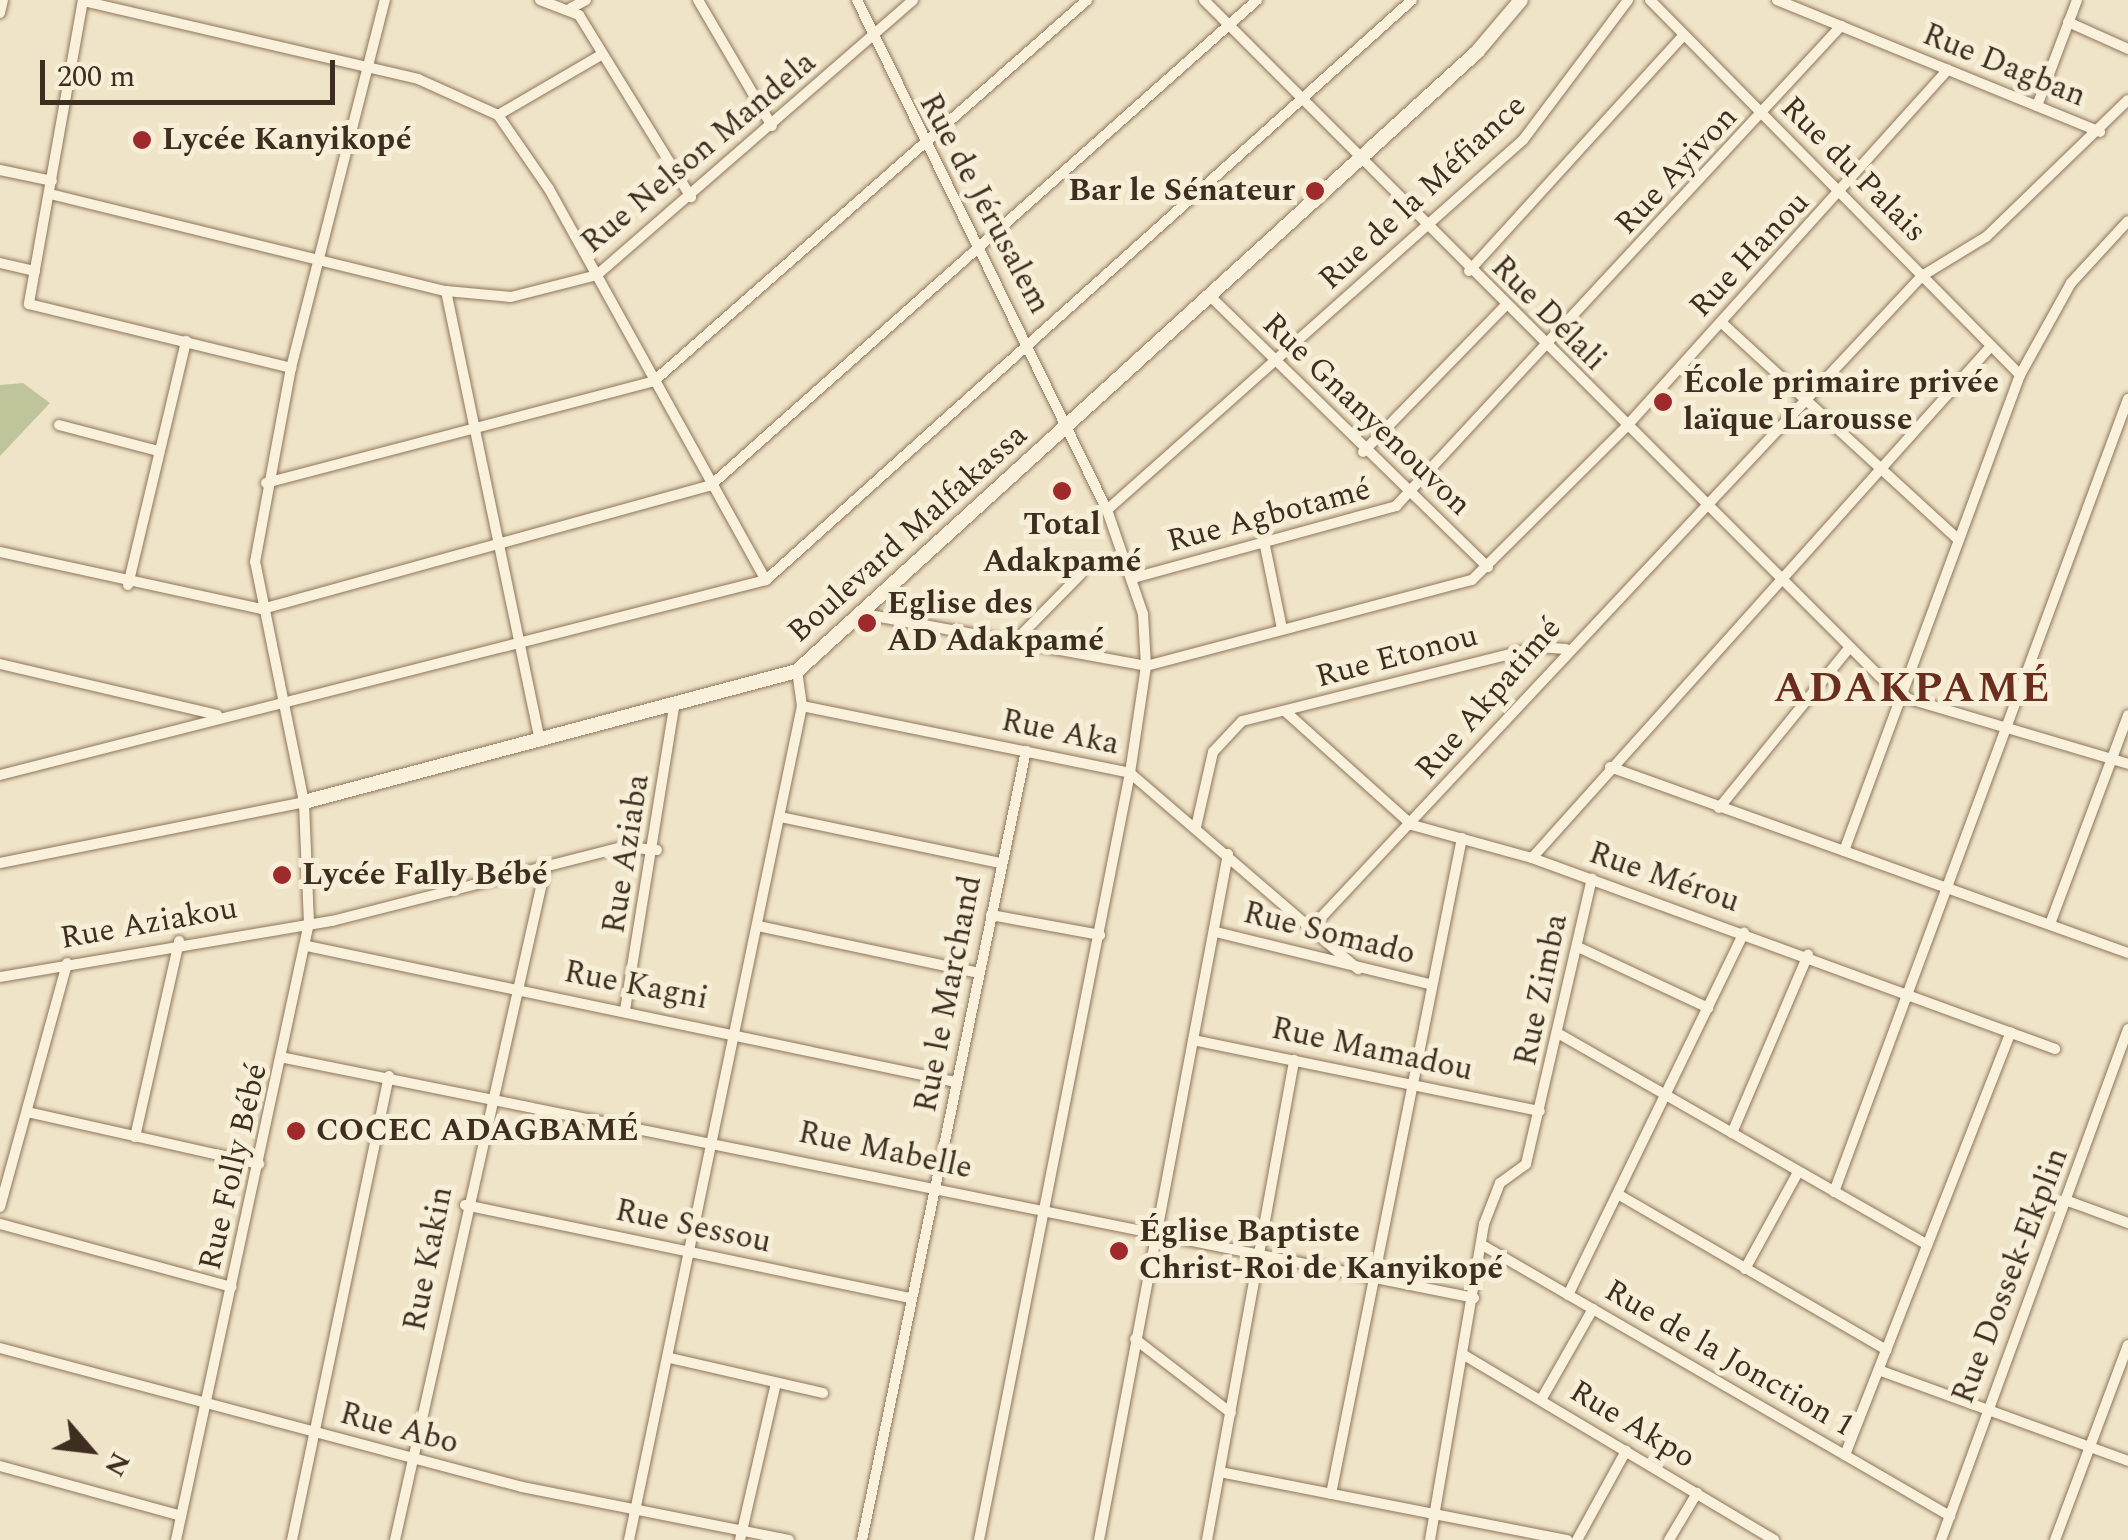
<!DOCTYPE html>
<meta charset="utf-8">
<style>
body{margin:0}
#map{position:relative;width:2128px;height:1540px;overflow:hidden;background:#f0e4c8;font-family:Spectral,serif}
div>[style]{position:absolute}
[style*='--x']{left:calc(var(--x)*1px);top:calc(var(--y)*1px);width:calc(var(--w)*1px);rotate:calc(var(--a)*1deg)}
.cemetery>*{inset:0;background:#bfc49a}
.roads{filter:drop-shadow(0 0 2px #8d765c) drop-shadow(0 0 2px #8d765c)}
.street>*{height:10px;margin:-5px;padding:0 5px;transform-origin:5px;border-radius:5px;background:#faf1dc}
.secondary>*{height:14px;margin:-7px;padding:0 7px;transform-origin:7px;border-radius:7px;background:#faf1dc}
.dots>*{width:28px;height:28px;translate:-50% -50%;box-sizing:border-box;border:5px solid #f7eed8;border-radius:50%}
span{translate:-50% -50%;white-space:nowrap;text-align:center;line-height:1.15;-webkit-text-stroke:10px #f7eed8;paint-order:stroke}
.street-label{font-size:32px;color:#3d2e20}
.poi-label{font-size:32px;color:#3d2e20;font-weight:700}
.left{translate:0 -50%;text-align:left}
.right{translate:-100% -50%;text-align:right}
.district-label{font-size:42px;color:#6b2e1e;font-weight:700;letter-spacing:2.5px}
.north{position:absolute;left:40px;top:1400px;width:100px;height:100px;-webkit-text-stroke:8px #f7eed8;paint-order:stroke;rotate:118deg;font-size:28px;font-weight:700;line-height:40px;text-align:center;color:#3d2e20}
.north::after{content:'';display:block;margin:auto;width:35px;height:45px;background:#3d2e20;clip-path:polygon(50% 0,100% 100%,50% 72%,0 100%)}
.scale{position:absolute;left:40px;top:60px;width:295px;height:45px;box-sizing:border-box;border:5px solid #3d2e20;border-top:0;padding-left:12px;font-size:30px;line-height:35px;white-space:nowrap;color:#3d2e20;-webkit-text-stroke:8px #f7eed8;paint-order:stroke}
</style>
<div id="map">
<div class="cemetery">
<i style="clip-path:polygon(23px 383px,50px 403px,0 456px,0 385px)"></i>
</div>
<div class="roads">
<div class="street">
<i style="--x:83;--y:0;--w:309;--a:100.1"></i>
<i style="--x:29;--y:304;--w:270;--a:13.7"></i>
<i style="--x:540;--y:0;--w:42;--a:21"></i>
<i style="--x:579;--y:15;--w:214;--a:58.4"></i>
<i style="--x:698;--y:0;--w:146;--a:59.6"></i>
<i style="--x:857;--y:0;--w:568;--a:63.89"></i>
<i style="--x:1107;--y:510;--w:110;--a:70.9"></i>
<i style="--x:1143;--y:614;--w:52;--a:86.7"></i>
<i style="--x:1146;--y:666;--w:108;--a:98.5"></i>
<i style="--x:1130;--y:773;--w:782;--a:101.14"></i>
<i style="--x:1204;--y:0;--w:984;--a:45.04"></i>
<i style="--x:1899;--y:696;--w:239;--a:16.5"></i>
<i style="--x:1650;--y:0;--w:527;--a:45.38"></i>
<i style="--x:1777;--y:0;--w:349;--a:22.2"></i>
<i style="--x:83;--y:1;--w:344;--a:13.1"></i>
<i style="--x:418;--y:79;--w:88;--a:24.2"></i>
<i style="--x:498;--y:115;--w:90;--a:55.4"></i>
<i style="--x:549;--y:189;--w:447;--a:61"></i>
<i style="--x:571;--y:8;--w:17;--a:-28"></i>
<i style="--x:0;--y:13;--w:13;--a:-77"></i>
<i style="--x:2068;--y:22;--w:66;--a:24.2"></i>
<i style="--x:2037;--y:106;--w:113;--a:-69.3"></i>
<i style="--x:498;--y:115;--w:119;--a:-30.2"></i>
<i style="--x:0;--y:170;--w:53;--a:11.9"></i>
<i style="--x:50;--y:194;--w:408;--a:13.8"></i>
<i style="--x:446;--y:291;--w:65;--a:5.3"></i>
<i style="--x:511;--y:297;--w:89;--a:-14.3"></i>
<i style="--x:597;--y:275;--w:419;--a:-41"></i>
<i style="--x:0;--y:263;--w:36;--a:13"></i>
<i style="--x:1469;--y:271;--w:319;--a:-47.7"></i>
<i style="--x:446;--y:291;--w:460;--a:78.2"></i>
<i style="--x:1211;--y:297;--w:387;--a:44.3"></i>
<i style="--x:1722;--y:323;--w:320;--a:42.5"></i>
<i style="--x:59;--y:425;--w:102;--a:14.7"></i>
<i style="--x:1363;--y:452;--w:204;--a:-45.8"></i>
<i style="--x:266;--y:483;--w:401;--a:-14.7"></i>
<i style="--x:654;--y:381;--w:577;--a:-41.34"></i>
<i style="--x:1107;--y:510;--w:557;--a:-41.65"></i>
<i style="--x:1523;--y:140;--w:175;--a:-53.1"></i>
<i style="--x:1265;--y:546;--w:85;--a:78.4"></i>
<i style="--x:0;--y:552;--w:268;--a:12.3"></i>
<i style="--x:262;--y:609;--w:465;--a:-15.4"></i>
<i style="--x:710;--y:486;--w:732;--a:-41.62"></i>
<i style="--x:1137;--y:577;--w:269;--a:-15.3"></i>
<i style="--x:1396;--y:506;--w:655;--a:-47.17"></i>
<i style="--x:128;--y:585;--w:251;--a:-76.6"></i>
<i style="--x:864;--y:614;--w:287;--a:10.4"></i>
<i style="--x:1146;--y:666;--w:337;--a:-14.8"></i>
<i style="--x:1472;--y:580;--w:217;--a:-44.8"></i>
<i style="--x:1626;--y:427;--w:481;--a:-48"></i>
<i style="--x:1019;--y:637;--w:88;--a:-45.5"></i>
<i style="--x:0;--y:664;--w:223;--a:13.2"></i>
<i style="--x:802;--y:706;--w:335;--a:11.5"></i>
<i style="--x:1130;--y:773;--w:301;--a:40.7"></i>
<i style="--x:1286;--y:712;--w:169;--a:41.9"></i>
<i style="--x:1412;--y:825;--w:124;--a:15.4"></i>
<i style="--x:1532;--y:858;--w:557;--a:20.06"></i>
<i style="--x:1610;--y:767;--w:550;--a:19.75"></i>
<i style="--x:0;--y:775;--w:790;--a:-14.28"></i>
<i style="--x:766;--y:580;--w:868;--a:-41.92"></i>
<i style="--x:1719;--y:808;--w:205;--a:-50.9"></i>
<i style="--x:780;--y:817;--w:226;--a:11.8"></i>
<i style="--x:1196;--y:827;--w:77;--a:-77.2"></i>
<i style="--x:1213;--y:752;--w:42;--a:-46.9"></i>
<i style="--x:1242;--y:721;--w:305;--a:-14"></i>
<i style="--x:1538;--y:647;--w:28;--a:4"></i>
<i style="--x:1844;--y:851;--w:507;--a:-69.71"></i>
<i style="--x:2020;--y:375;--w:105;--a:-61"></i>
<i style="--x:2071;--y:283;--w:84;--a:-47.4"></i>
<i style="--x:1532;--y:858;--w:688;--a:-48.12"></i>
<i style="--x:0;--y:863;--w:310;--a:-11.3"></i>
<i style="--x:991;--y:915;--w:111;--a:10.4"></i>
<i style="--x:2050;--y:924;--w:223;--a:-69.5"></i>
<i style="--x:1314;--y:925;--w:889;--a:-46.87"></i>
<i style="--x:1922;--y:276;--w:75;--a:-31.4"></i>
<i style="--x:1986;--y:237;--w:197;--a:-44"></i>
<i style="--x:758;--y:926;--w:226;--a:12"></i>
<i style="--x:1216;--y:932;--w:219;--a:13.7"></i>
<i style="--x:307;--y:946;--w:662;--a:11.85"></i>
<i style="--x:1578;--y:947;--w:144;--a:25.1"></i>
<i style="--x:0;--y:977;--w:337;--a:-9.6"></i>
<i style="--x:332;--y:921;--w:299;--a:-14.3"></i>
<i style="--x:622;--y:847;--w:35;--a:5"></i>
<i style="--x:625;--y:1010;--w:308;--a:-80.8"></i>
<i style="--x:1561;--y:1035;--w:422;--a:29.8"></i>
<i style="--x:1193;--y:1040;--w:354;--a:11.6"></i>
<i style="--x:285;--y:1058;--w:1213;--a:11.41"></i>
<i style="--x:27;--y:1112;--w:238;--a:12.6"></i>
<i style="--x:1732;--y:1133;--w:194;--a:-66.9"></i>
<i style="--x:135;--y:1137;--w:201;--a:-77.3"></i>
<i style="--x:1834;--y:1192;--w:846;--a:-69.66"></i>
<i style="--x:1621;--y:1196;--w:307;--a:30.1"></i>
<i style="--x:2068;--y:1201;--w:64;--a:20.1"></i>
<i style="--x:465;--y:1205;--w:455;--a:11.8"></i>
<i style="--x:0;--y:1207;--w:253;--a:-74.6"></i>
<i style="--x:0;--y:1224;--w:240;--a:15.2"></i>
<i style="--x:1484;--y:1246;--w:539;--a:30.09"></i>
<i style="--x:1745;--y:1269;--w:111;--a:-61.3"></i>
<i style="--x:1568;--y:1295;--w:403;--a:-64.1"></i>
<i style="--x:1135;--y:1339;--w:121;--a:37.6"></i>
<i style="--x:0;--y:1348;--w:540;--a:14.91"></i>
<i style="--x:522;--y:1487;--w:272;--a:11.2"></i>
<i style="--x:1464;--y:1355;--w:361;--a:30.8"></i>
<i style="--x:670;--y:1358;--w:157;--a:12.9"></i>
<i style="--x:1881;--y:1371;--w:263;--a:20"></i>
<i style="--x:1541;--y:1400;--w:105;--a:-60.3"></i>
<i style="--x:1845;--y:1455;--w:454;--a:-68.6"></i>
<i style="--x:0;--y:1466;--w:188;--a:15.4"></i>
<i style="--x:1220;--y:1472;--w:354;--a:11.1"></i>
<i style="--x:1331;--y:1494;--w:669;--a:-78.71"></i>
<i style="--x:176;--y:1540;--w:631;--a:-77.84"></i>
<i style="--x:309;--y:923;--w:121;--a:-92.4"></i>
<i style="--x:304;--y:802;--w:245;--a:-101.5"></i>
<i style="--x:255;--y:562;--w:197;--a:-79.5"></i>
<i style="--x:291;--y:368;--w:380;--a:-75.7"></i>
<i style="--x:292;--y:1540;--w:474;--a:-78.2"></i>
<i style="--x:395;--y:1540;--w:692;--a:-77.39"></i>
<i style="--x:629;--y:1540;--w:852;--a:-78.28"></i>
<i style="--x:802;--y:706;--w:35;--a:-98"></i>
<i style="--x:740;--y:1540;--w:161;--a:-77.1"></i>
<i style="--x:862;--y:1540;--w:806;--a:-78.26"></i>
<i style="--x:1099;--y:1540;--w:698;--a:-79.35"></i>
<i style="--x:1207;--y:1540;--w:488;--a:-79.7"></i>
<i style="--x:1430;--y:1540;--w:321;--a:-80.3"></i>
<i style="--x:1484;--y:1224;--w:44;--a:-68.7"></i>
<i style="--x:1500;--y:1183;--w:32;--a:-36"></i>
<i style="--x:1526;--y:1164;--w:293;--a:-77"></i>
<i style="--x:1577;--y:1540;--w:102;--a:-61.2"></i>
<i style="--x:1669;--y:1540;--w:55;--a:-59.2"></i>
<i style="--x:1941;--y:1540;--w:544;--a:-69.9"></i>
<i style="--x:2055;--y:1540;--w:208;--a:-69.5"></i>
</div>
<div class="secondary">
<i style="--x:304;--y:802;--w:510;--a:-14.88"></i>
<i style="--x:797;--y:671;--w:920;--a:-42.31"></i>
<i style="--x:1477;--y:52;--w:68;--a:-49.8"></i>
</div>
</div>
<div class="dots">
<i style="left:142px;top:140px;background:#9e2a2b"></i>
<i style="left:1315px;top:191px;background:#9e2a2b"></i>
<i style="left:1663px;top:402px;background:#9e2a2b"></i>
<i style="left:1062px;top:491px;background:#9e2a2b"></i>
<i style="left:867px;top:623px;background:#9e2a2b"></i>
<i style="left:282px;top:875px;background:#9e2a2b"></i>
<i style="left:296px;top:1131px;background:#9e2a2b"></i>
<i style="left:1119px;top:1251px;background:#9e2a2b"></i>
</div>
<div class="street-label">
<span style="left:2004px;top:66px;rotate:22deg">Rue Dagban</span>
<span style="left:699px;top:153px;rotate:-40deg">Rue Nelson Mandela</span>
<span style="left:1853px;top:170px;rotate:45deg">Rue du Palais</span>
<span style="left:1677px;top:171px;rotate:-47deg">Rue Ayivon</span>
<span style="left:1423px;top:193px;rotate:-43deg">Rue de la Méfiance</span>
<span style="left:984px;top:204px;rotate:62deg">Rue de Jérusalem</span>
<span style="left:1750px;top:255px;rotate:-47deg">Rue Hanou</span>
<span style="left:1548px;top:314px;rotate:45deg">Rue Délali</span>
<span style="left:1366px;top:415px;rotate:44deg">Rue Gnanyenouvon</span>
<span style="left:1269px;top:516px;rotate:-15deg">Rue Agbotamé</span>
<span style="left:908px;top:534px;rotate:-42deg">Boulevard Malfakassa</span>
<span style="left:1397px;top:657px;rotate:-15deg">Rue Etonou</span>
<span style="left:1489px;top:699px;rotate:-49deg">Rue Akpatimé</span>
<span style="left:1060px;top:733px;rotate:12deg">Rue Aka</span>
<span style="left:627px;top:854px;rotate:-81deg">Rue Aziaba</span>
<span style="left:1664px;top:878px;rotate:19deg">Rue Mérou</span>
<span style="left:149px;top:924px;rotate:-10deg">Rue Aziakou</span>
<span style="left:1329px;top:934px;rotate:14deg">Rue Somado</span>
<span style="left:636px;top:986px;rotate:11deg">Rue Kagni</span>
<span style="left:1542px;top:990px;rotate:-78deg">Rue Zimba</span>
<span style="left:949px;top:994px;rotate:-79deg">Rue le Marchand</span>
<span style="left:1372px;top:1050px;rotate:12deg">Rue Mamadou</span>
<span style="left:885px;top:1151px;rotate:12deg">Rue Mabelle</span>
<span style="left:234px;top:1167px;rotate:-77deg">Rue Folly Bébé</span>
<span style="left:693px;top:1227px;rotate:12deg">Rue Sessou</span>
<span style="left:429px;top:1259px;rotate:-79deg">Rue Kakin</span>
<span style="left:2011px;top:1276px;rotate:-69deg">Rue Dossek-Ekplin</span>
<span style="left:1729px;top:1359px;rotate:30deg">Rue de la Jonction 1</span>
<span style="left:1632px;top:1425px;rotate:31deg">Rue Akpo</span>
<span style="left:399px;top:1429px;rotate:15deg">Rue Abo</span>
</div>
<div class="poi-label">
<span class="left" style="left:162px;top:140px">Lycée Kanyikopé</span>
<span class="right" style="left:1295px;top:191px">Bar le Sénateur</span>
<span class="left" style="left:1683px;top:402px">École primaire privée<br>laïque Larousse</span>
<span style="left:1062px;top:544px">Total<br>Adakpamé</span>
<span class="left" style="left:887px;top:623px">Eglise des<br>AD Adakpamé</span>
<span class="left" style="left:302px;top:875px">Lycée Fally Bébé</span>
<span class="left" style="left:316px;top:1131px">COCEC ADAGBAMÉ</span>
<span class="left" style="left:1139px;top:1251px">Église Baptiste<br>Christ-Roi de Kanyikopé</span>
</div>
<div class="district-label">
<span style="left:1913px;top:689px">ADAKPAMÉ</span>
</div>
<div class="north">N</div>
<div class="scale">200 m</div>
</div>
